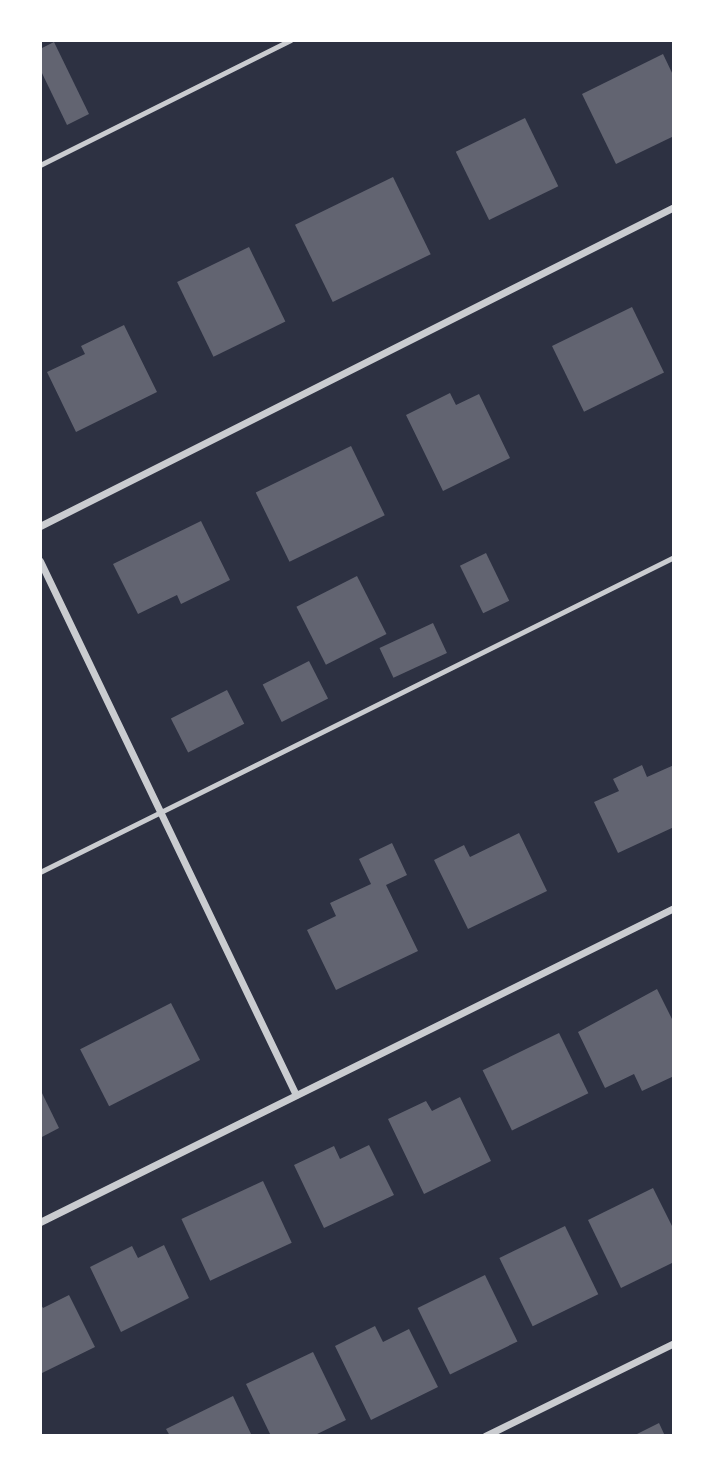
<!DOCTYPE html>
<style>
body{margin:0}
#map{position:relative;width:714px;height:1476px;overflow:hidden;background:#2d3142;font-family:"Zilla Slab",serif}
div>[style]{position:absolute}
[style*='--x']{left:calc(var(--x)*1px);top:calc(var(--y)*1px);width:calc(var(--w)*1px);rotate:calc(var(--a)*1deg)}
.building>*{inset:0;background:#626471;transform-origin:0 0}
.service>*{height:5px;margin:-2.5px;padding:0 2.5px;transform-origin:2.5px;border-radius:2.5px;background:#caccd0}
.minor>*{height:7px;margin:-3.5px;padding:0 3.5px;transform-origin:3.5px;border-radius:3.5px;background:#caccd0}
span{translate:-50% -50%;white-space:nowrap;text-align:center;line-height:1.15;-webkit-text-stroke:5px #fff;paint-order:stroke}
.frame{position:absolute;inset:0;border:42px solid #fff;pointer-events:none}
</style>
<div id="map">
<div class="building">
<i style="clip-path:polygon(54px 42px,89px 114px,67px 125px,40px 69px,40px 49px)"></i>
<i style="clip-path:polygon(663px 54px,674px 77px,674px 136px,616px 164px,582px 94px)"></i>
<i style="left:525px;top:118px;width:76px;height:77px;rotate:64deg"></i>
<i style="left:393px;top:177px;width:86px;height:109px;rotate:64deg"></i>
<i style="left:249px;top:247px;width:83px;height:80px;rotate:64deg"></i>
<i style="left:632px;top:307px;width:73px;height:89px;rotate:64deg"></i>
<i style="clip-path:polygon(124px 325px,157px 392px,76px 432px,47px 372px,85px 354px,81px 346px)"></i>
<i style="clip-path:polygon(450px 393px,456px 405px,479px 394px,510px 458px,443px 491px,406px 415px)"></i>
<i style="left:351px;top:446px;width:77px;height:106px;rotate:64deg"></i>
<i style="clip-path:polygon(201px 521px,230px 580px,181px 604px,177px 595px,138px 614px,113px 564px)"></i>
<i style="left:486px;top:553px;width:53px;height:29px;rotate:64deg"></i>
<i style="left:357px;top:576px;width:65px;height:68px;rotate:63deg"></i>
<i style="left:433px;top:623px;width:33px;height:59px;rotate:65deg"></i>
<i style="left:309px;top:661px;width:42px;height:52px;rotate:63deg"></i>
<i style="left:227px;top:690px;width:38px;height:63px;rotate:63deg"></i>
<i style="clip-path:polygon(642px 765px,647px 777px,674px 765px,674px 827px,618px 853px,594px 802px,619px 791px,613px 779px)"></i>
<i style="clip-path:polygon(519px 833px,547px 891px,468px 929px,434px 860px,464px 845px,470px 857px)"></i>
<i style="clip-path:polygon(392px 843px,407px 875px,386px 885px,418px 951px,336px 990px,307px 930px,336px 916px,330px 903px,371px 884px,359px 859px)"></i>
<i style="clip-path:polygon(657px 989px,674px 1023px,674px 1076px,642px 1091px,634px 1074px,605px 1088px,578px 1032px)"></i>
<i style="left:171px;top:1003px;width:64px;height:102px;rotate:63deg"></i>
<i style="left:559px;top:1033px;width:67px;height:85px;rotate:64deg"></i>
<i style="clip-path:polygon(40px 1089px,59px 1128px,40px 1138px)"></i>
<i style="clip-path:polygon(460px 1097px,491px 1161px,424px 1194px,388px 1119px,426px 1101px,432px 1111px)"></i>
<i style="clip-path:polygon(369px 1145px,394px 1195px,324px 1228px,294px 1165px,334px 1146px,340px 1159px)"></i>
<i style="left:263px;top:1181px;width:68px;height:90px;rotate:65deg"></i>
<i style="clip-path:polygon(653px 1188px,674px 1230px,674px 1262px,621px 1288px,588px 1220px)"></i>
<i style="left:565px;top:1226px;width:76px;height:73px;rotate:64deg"></i>
<i style="clip-path:polygon(164px 1245px,189px 1298px,121px 1332px,90px 1267px,132px 1246px,138px 1258px)"></i>
<i style="left:485px;top:1275px;width:74px;height:75px;rotate:64deg"></i>
<i style="clip-path:polygon(69px 1295px,95px 1347px,40px 1374px,40px 1303px,43px 1308px)"></i>
<i style="clip-path:polygon(375px 1326px,383px 1342px,409px 1329px,438px 1387px,371px 1420px,335px 1346px)"></i>
<i style="clip-path:polygon(313px 1352px,346px 1420px,313px 1436px,271px 1436px,246px 1384px)"></i>
<i style="clip-path:polygon(233px 1396px,252px 1436px,170px 1436px,166px 1429px)"></i>
<i style="clip-path:polygon(659px 1423px,665px 1436px,633px 1436px)"></i>
</div>
<div class="service">
<i style="--x:40;--y:165;--w:280;--a:-26.5"></i>
<i style="--x:40;--y:872;--w:708;--a:-26.42"></i>
</div>
<div class="minor">
<i style="--x:40;--y:526;--w:710;--a:-26.71"></i>
<i style="--x:40;--y:561;--w:592;--a:64.39"></i>
<i style="--x:40;--y:1222;--w:707;--a:-26.35"></i>
<i style="--x:485;--y:1436;--w:211;--a:-26.2"></i>
</div>
<div class="frame"></div>
</div>
